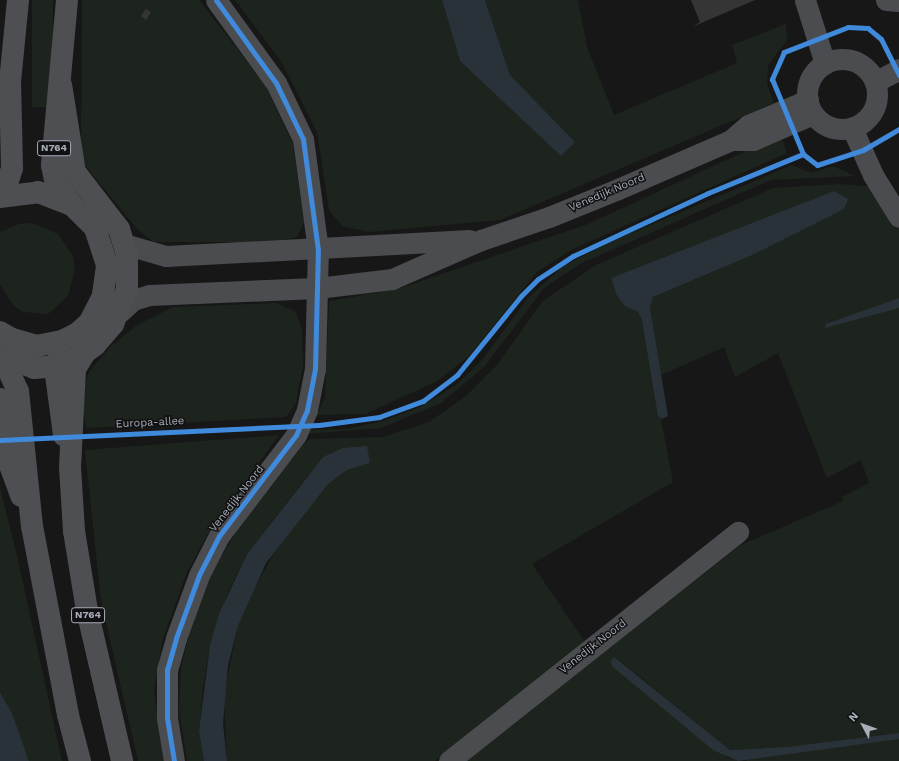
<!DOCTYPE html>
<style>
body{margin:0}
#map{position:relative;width:899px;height:761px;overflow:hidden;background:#171717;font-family:"Work Sans",sans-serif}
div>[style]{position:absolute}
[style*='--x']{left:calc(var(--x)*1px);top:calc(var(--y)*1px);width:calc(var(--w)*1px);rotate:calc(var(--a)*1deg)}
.green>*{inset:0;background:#1d241e;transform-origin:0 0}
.water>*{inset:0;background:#2a3239}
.building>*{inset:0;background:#353536}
.street>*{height:21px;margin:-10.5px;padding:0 10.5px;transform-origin:10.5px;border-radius:10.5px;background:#4b4c50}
.street>.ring{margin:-10.5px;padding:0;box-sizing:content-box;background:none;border:21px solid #4b4c50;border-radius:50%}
.primary>*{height:22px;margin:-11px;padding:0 11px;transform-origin:11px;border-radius:11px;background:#4d4f52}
.cycleway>*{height:5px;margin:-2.5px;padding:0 2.5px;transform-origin:2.5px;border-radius:2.5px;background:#408adc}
span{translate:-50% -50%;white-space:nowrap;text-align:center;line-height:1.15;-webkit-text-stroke:3px #111113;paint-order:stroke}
.shield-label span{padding:1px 3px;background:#111113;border:1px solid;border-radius:3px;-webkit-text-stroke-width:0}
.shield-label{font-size:10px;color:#a8adb8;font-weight:700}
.street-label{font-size:11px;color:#a8adb8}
.north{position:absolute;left:843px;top:705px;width:40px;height:40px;-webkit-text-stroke:3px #111113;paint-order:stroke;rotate:311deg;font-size:11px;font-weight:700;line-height:16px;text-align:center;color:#a8adb8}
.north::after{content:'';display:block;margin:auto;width:14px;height:18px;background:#a8adb8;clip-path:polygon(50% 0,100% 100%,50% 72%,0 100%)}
</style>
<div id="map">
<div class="green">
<i style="left:32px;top:0;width:21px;height:107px"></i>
<i style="clip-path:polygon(82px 0,199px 0,264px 83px,293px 144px,304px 223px,297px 237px,276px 242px,154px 242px,138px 230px,87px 168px,81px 149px)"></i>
<i style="clip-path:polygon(235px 0,442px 0,460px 61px,561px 156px,575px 142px,510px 75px,485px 0,578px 0,587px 47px,614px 115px,737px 63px,732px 45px,786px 24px,787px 40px,768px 65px,767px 84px,774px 103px,500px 220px,369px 232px,342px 226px,329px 210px,317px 132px,281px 61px)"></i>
<i style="clip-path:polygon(781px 135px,787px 153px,571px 250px,537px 272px,468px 357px,436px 382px,365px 414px,317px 415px,325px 398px,329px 301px,398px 289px,588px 224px)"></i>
<i style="clip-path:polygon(792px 165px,811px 173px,833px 166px,855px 176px,771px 180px,580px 264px,544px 288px,484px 367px,441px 403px,381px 428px,307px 434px,310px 430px,347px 429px,384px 421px,422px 406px,456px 385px,482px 360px,527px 299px,563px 266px,613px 241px)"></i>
<i style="clip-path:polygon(838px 184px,868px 186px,899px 228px,899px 298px,824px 326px,899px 308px,899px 733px,786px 747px,730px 750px,618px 659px,726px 757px,738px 761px,463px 761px,741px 545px,843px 501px,842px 497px,869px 483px,861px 460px,827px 478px,778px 353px,735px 377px,724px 347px,661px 375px,650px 308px,653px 297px,750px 256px,834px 191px,611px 278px,617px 296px,625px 306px,638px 312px,642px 320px,673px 482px,532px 564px,585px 642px,435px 761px,227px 761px,224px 695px,238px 626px,250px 596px,284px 536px,328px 484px,347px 470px,370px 463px,332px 452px,308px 475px,247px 554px,229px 590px,210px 645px,203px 688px,199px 731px,204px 761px,187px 761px,179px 711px,181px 667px,193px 618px,214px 568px,246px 516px,298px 449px,310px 439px,383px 437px,429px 422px,466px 396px,496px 366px,543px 301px,596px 265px,773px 188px)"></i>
<i style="clip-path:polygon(32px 223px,58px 234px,73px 256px,75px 270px,68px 296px,48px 314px,23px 312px,14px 306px,0 285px,0 232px,19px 224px)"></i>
<i style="clip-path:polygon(277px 303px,296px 312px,302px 329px,303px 364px,296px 403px,286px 417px,86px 428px,81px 395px,89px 372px,110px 347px,137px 325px,173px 307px)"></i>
<i style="clip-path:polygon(279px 435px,208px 534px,187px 572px,163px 638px,154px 690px,164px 761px,138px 761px,101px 601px,85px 450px)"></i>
<i style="clip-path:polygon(0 488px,16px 551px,62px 761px,29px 761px,12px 713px,0 692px)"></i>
<i style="clip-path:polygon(899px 739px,899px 761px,746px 761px,749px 757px)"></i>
</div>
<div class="water">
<i style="clip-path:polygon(442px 0,485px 0,510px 75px,575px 142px,561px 156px,460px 61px)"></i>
<i style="clip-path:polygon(834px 191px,848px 199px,844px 209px,750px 256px,653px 297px,650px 308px,668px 416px,662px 419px,658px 416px,642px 320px,638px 312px,625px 306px,617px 296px,611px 278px)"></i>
<i style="clip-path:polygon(899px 298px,899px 308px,825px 328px,826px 324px)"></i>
<i style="clip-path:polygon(367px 446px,370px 463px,347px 470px,328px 484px,266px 563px,238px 626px,228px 665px,223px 723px,227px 761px,204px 761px,199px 731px,210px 645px,219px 614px,247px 554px,323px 457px,343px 448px)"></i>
<i style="clip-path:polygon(614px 657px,730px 750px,786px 747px,899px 733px,899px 739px,738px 761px,713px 750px,613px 667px,610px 662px)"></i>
<i style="clip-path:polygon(0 692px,12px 713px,29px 761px,0 761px)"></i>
</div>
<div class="building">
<i style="clip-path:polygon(691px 0,755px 0,692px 27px,700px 22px)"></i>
<i style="clip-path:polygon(146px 9px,151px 12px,146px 20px,141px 16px)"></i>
</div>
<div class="street">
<i style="--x:805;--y:0;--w:67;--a:72.6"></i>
<i style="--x:886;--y:0;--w:13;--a:4"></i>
<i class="ring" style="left:807px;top:59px;width:49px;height:49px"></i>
<i style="--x:875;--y:82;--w:27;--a:-28"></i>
<i style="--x:852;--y:128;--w:51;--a:65.9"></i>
<i style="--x:873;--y:175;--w:49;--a:58.2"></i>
<i style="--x:731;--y:140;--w:22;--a:0"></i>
<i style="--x:753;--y:140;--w:65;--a:-23.4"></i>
<i style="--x:124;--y:244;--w:44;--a:15.9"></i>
<i style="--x:166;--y:256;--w:304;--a:-3"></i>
<i style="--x:120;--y:312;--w:18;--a:-43"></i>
<i style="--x:133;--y:300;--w:17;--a:-17"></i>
<i style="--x:149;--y:295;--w:168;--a:-2.4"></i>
<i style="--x:317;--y:288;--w:76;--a:-6.8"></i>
<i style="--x:392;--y:279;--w:97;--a:-23.7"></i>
<i style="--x:481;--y:240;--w:72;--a:-18.7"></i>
<i style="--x:549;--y:217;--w:74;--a:-22.1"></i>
<i style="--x:618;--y:189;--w:123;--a:-23.4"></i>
<i style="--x:731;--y:140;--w:23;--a:-41"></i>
<i style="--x:748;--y:125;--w:65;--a:-22.6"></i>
<i style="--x:174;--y:761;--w:44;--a:-99.2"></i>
<i style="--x:167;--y:718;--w:48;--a:-90"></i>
<i style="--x:167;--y:670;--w:33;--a:-74"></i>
<i style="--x:176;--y:638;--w:67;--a:-69.9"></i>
<i style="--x:199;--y:575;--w:44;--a:-62.9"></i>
<i style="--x:219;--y:536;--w:127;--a:-52.7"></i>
<i style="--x:296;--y:435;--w:27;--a:-66"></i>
<i style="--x:307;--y:410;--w:42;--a:-79"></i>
<i style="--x:315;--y:369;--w:119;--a:-88.6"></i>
<i style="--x:318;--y:250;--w:112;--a:-97.7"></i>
<i style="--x:303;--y:139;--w:62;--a:-115.7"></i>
<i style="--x:276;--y:83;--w:102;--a:-125.9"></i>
<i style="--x:449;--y:761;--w:369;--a:-38.4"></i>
</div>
<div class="primary">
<i style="--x:67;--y:0;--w:166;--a:95.2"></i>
<i style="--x:52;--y:165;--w:16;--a:79"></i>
<i style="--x:55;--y:181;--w:29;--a:54"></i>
<i style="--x:3;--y:196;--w:29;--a:-72"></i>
<i style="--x:12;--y:168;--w:86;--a:-91.3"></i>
<i style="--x:10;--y:82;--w:82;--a:-84.4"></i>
<i style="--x:0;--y:197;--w:38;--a:-7"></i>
<i style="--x:38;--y:192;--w:36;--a:21"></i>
<i style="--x:72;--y:205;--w:33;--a:45"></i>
<i style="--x:95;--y:228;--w:40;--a:72"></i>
<i style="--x:107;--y:266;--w:30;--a:98"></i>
<i style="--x:103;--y:296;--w:30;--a:117"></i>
<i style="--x:89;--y:323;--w:15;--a:138"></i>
<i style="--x:78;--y:333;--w:18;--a:153"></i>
<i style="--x:62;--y:341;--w:25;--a:169"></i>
<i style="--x:37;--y:346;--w:26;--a:-164"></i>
<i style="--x:12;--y:339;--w:14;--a:-150"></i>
<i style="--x:60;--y:352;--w:23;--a:100"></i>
<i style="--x:56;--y:375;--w:61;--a:82.4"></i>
<i style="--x:84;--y:354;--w:17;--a:121"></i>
<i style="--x:75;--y:369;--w:98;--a:92.9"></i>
<i style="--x:70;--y:467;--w:64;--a:86.4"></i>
<i style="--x:74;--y:531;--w:80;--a:80.7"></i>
<i style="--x:87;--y:610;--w:155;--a:76.9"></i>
<i style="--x:0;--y:356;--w:36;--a:19"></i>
<i style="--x:34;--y:368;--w:22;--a:-5"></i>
<i style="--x:56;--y:366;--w:21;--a:-19"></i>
<i style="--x:76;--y:359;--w:24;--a:-36"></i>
<i style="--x:95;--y:345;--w:28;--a:-49"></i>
<i style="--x:113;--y:324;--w:38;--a:-68"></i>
<i style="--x:127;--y:289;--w:34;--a:-90"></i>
<i style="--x:127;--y:255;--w:27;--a:-107"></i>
<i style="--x:119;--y:229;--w:72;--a:-127.7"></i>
<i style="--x:75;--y:172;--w:88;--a:-99.1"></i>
<i style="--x:3;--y:358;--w:36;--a:66"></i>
<i style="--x:18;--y:391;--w:136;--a:84.1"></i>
<i style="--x:32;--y:526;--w:192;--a:79.2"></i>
<i style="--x:68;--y:715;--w:48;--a:75.4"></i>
<i style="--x:0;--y:399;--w:67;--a:81.4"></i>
<i style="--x:10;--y:465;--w:33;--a:70"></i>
</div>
<div class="cycleway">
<i style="--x:899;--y:75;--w:40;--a:-116.6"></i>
<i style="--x:881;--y:39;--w:17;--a:-140"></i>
<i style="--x:868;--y:28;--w:20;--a:-177"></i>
<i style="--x:848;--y:27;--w:69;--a:158.7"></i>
<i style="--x:784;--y:52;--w:30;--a:114"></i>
<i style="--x:772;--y:79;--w:81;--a:67.5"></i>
<i style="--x:803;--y:154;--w:18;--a:38"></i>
<i style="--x:817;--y:165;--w:48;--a:-18.1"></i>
<i style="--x:863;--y:150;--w:42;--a:-30.3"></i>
<i style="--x:0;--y:440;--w:319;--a:-2.7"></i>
<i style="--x:319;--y:425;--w:61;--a:-7.6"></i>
<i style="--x:379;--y:417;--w:47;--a:-20"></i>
<i style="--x:423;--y:401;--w:43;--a:-37.4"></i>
<i style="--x:457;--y:375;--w:102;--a:-51"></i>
<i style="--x:521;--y:296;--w:24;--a:-45"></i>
<i style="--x:538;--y:279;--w:42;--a:-33.3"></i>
<i style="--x:573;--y:256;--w:149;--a:-25"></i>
<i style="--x:708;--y:193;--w:103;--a:-22.3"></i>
<i style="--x:174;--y:761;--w:44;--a:-99.2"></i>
<i style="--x:167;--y:718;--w:48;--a:-90"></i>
<i style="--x:167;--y:670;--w:33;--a:-74"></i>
<i style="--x:176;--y:638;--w:67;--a:-69.9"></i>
<i style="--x:199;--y:575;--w:44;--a:-62.9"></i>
<i style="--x:219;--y:536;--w:127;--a:-52.7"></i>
<i style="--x:296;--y:435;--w:27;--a:-66"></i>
<i style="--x:307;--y:410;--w:42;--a:-79"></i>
<i style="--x:315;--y:369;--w:119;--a:-88.6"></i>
<i style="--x:318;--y:250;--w:112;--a:-97.7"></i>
<i style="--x:303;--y:139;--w:62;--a:-115.7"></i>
<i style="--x:276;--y:83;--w:102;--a:-125.9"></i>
</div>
<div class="shield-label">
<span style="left:54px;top:148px">N764</span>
<span style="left:88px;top:615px">N764</span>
</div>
<div class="street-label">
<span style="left:607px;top:193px;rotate:-23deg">Venedijk Noord</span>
<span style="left:150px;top:423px;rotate:-3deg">Europa-allee</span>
<span style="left:237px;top:499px;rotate:-52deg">Venedijk Noord</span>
<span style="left:593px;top:647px;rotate:-38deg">Venedijk Noord</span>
</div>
<div class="north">N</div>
</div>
